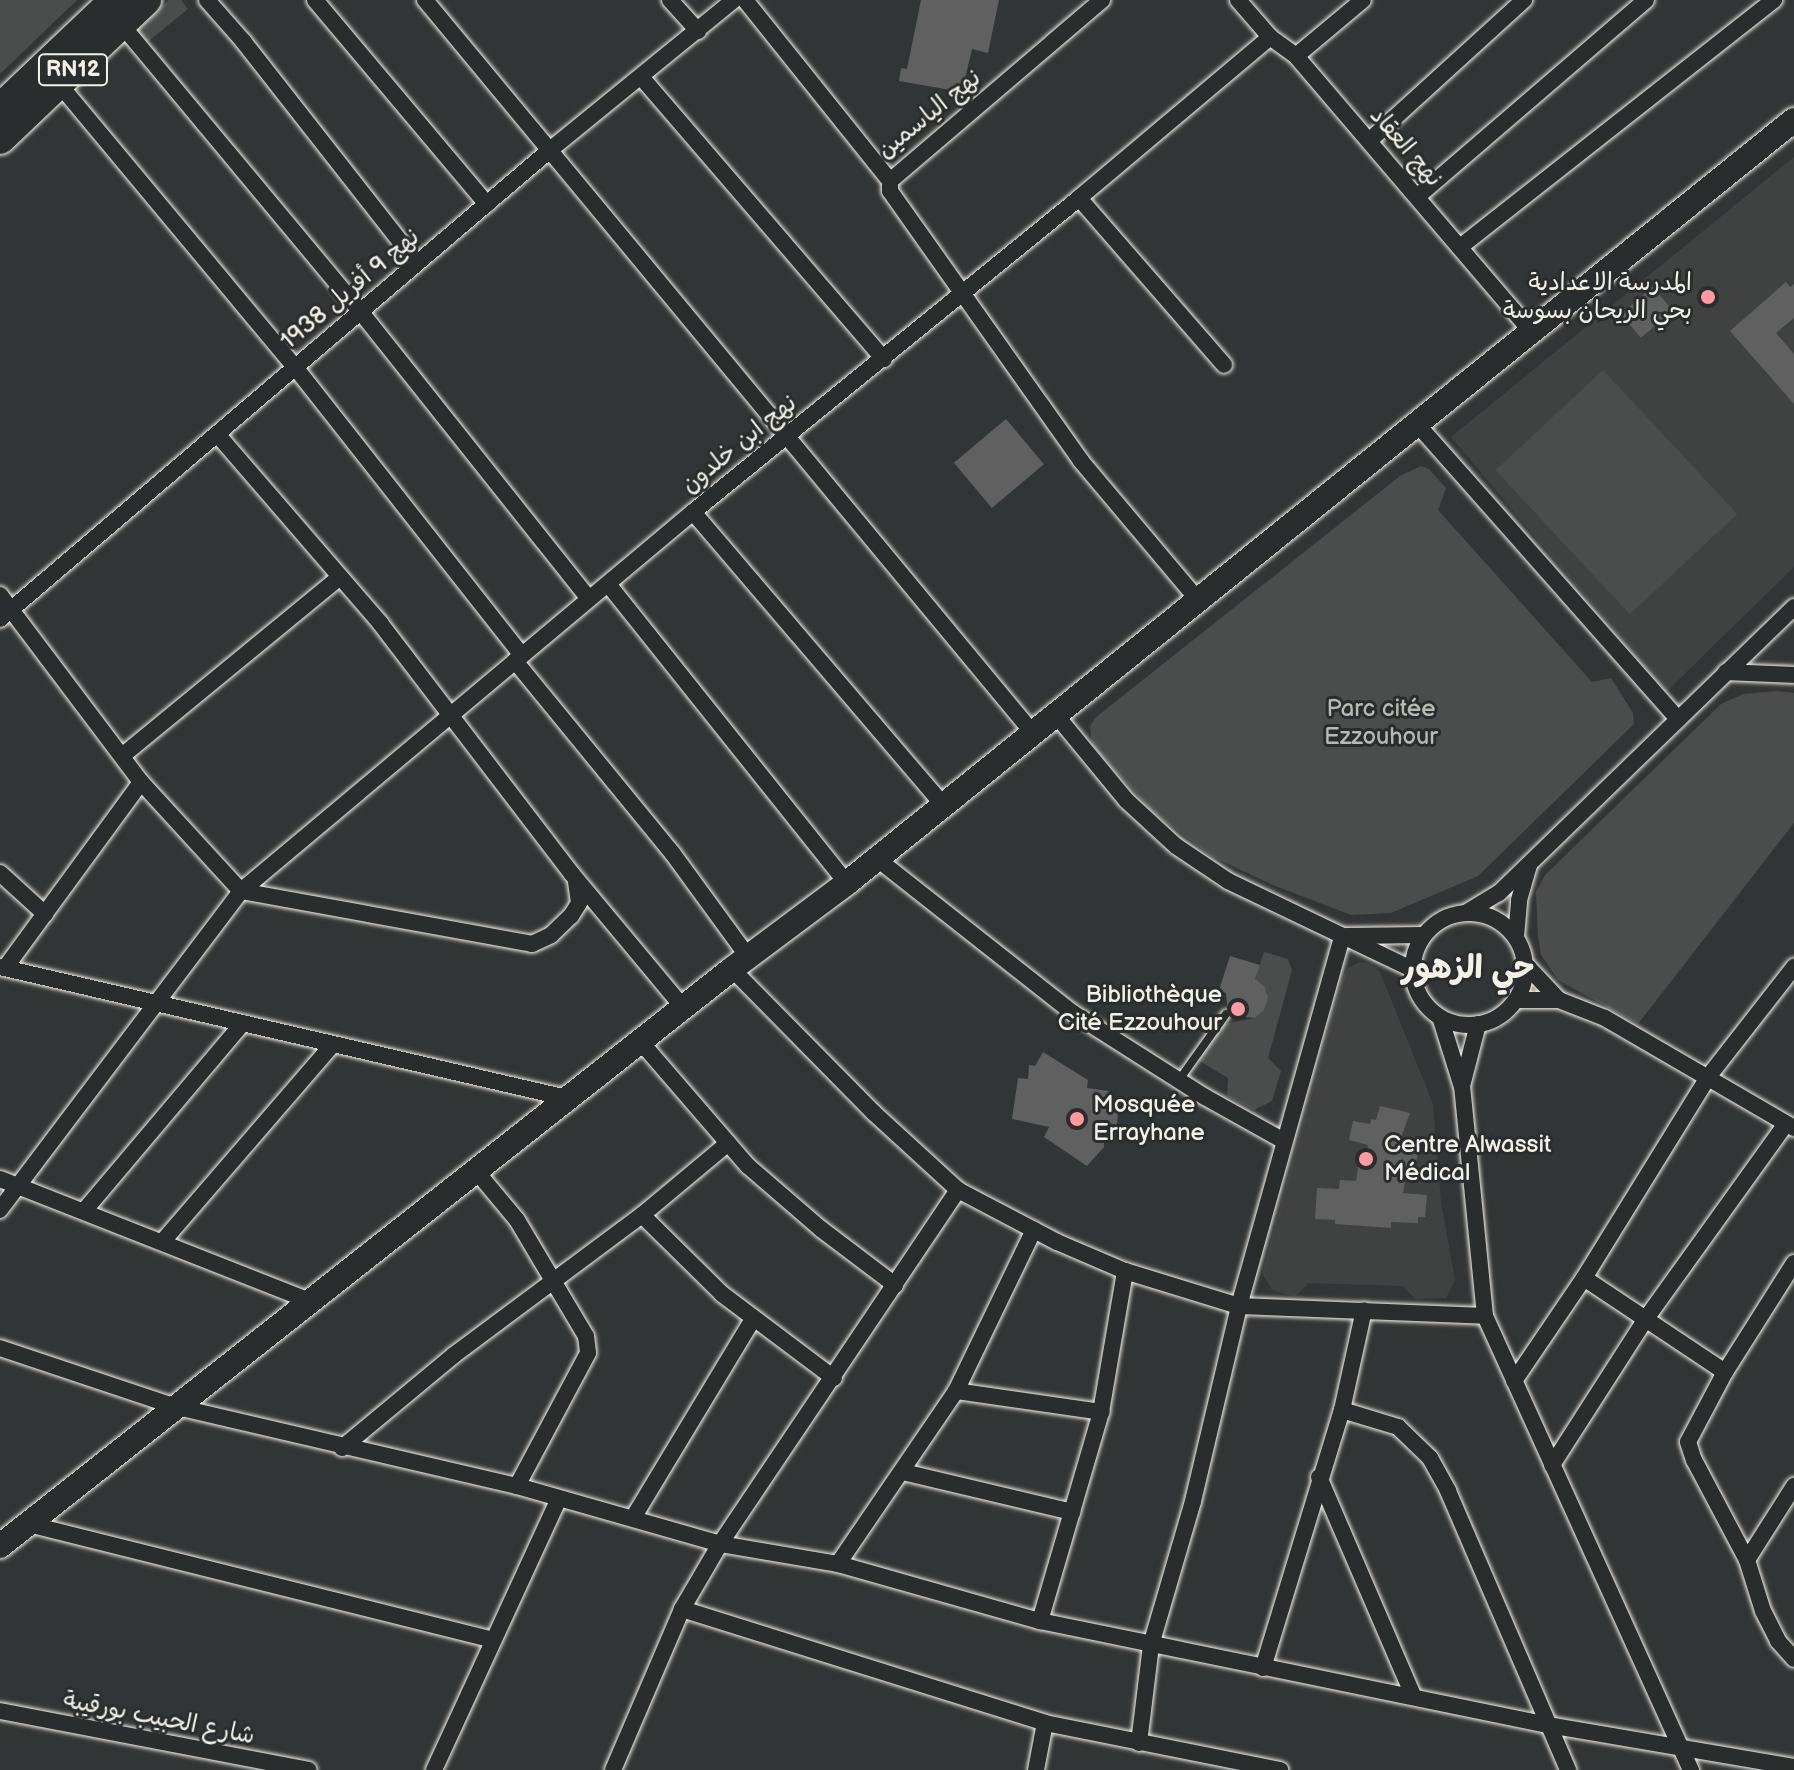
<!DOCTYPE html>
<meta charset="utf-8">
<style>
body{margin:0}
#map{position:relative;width:1794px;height:1770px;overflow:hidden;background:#323535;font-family:"Balsamiq Sans","Playpen Sans Arabic",sans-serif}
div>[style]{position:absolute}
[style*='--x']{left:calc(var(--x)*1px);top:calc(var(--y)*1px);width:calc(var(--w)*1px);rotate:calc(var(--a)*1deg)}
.built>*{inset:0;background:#404242}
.green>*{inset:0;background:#4b4d4c;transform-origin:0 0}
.building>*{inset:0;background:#5f605f;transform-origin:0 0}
.roads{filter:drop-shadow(0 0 2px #f4f1e8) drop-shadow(0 0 2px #f4f1e8)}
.lane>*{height:8px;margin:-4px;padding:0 4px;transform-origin:4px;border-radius:4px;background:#2a2d2e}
.street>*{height:16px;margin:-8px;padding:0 8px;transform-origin:8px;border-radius:8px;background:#2a2d2e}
.street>.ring{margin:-8px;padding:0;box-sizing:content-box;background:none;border:16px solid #2a2d2e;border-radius:50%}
.secondary>*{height:24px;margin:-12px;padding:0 12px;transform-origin:12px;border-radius:12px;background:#2a2d2e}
.highway>*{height:30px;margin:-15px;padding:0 15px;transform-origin:15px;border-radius:15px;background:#2a2d2e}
.dots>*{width:22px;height:22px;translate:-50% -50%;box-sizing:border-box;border:4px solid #2a2d2e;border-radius:50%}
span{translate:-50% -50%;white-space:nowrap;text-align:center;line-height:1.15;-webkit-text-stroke:6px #2a2d2e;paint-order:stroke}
.shield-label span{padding:2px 6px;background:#2a2d2e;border:2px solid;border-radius:6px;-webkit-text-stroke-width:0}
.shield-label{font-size:22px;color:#f4f1e8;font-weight:700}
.street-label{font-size:24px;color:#f4f1e8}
.poi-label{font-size:24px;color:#f4f1e8}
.right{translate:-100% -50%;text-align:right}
.left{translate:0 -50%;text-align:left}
.park-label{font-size:24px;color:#b9b8b1}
.district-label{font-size:32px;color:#f4f1e8;font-weight:700}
</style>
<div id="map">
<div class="built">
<i style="clip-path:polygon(1794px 157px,1794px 567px,1666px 692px,1451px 437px)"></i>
<i style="clip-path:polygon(1359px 962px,1371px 964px,1380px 972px,1433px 1104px,1441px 1202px,1455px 1280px,1446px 1298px,1415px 1299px,1403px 1286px,1308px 1283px,1296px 1296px,1273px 1291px,1262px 1274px,1342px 979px,1348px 968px)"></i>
</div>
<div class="green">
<i style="clip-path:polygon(0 0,77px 0,0 74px)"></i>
<i style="clip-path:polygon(169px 0,181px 0,188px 9px,145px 44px,133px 30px)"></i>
<i style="left:1603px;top:370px;width:197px;height:147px;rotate:47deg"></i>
<i style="clip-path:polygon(1421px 466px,1429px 469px,1446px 488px,1438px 510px,1592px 682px,1611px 678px,1633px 713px,1634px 724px,1478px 876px,1391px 913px,1351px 915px,1273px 885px,1211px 856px,1153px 812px,1092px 745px,1090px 726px,1095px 718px,1400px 476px)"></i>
<i style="clip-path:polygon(1778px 691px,1794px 693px,1794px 823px,1638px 1024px,1558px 980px,1541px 955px,1538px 936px,1536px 892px,1545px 875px,1721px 704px,1743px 694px)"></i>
<i style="clip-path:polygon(1264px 952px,1288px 959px,1292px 970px,1268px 1058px,1281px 1071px,1272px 1101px,1254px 1110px,1227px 1096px,1228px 1078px,1198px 1060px,1224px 1024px,1255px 1018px,1264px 1010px,1267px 992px,1255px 979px)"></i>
</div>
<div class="building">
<i style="clip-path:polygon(921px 0,999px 0,988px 53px,972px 49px,962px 92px,899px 81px,901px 68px,907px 69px)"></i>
<i style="clip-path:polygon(1786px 282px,1790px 287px,1794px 284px,1794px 318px,1776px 333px,1794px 354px,1794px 404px,1730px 331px)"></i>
<i style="left:1653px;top:287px;width:31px;height:42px;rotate:50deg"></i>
<i style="left:1006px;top:419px;width:59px;height:68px;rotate:50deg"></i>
<i style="clip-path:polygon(1230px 956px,1260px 965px,1255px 979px,1265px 987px,1268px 998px,1264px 1010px,1255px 1018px,1235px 1016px,1227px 1005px,1226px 993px,1219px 990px)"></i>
<i style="clip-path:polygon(1043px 1052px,1088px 1080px,1087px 1088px,1109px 1091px,1108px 1103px,1119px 1104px,1115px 1142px,1104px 1141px,1104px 1147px,1087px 1166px,1044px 1137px,1049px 1127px,1012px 1119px,1018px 1078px,1028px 1079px,1029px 1065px,1035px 1066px)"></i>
<i style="clip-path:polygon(1380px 1106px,1410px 1113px,1397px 1148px,1418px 1155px,1413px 1171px,1402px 1169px,1399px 1181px,1405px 1182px,1403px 1193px,1427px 1195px,1425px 1217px,1418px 1217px,1418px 1223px,1391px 1222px,1391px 1228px,1335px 1224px,1335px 1220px,1315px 1219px,1317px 1188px,1339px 1189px,1340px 1180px,1356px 1181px,1358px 1167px,1364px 1167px,1368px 1145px,1349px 1140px,1353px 1121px,1370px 1124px,1371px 1119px,1376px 1120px)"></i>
</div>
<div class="roads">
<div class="lane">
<i style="--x:1179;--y:1080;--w:81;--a:-54.5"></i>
</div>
<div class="street">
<i style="--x:207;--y:0;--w:55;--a:48.7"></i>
<i style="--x:243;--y:41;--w:282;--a:51.9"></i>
<i style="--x:315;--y:0;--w:267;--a:49.9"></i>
<i style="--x:425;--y:0;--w:951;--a:50.33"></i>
<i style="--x:670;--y:0;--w:42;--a:47.9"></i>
<i style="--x:745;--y:0;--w:232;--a:51.3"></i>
<i style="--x:890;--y:181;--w:279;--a:-40.5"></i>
<i style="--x:1238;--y:0;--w:49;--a:49.1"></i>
<i style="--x:1270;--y:37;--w:32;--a:36"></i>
<i style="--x:1296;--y:56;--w:362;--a:49.5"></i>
<i style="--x:121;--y:24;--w:373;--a:50.2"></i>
<i style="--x:360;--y:311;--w:368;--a:51.5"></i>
<i style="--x:1296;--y:56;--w:87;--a:-39.9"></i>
<i style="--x:642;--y:78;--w:371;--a:49.3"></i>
<i style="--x:59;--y:84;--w:368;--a:50.2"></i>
<i style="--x:295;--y:367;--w:367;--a:51.8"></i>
<i style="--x:1369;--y:141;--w:210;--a:-42.3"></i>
<i style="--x:890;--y:181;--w:10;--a:90"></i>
<i style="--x:890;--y:191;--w:331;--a:54.7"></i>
<i style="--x:1081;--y:461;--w:182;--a:49.9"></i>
<i style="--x:1417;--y:197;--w:302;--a:-40.7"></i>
<i style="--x:1079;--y:198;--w:221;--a:49"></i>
<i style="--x:1460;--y:247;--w:400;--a:-38.2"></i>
<i style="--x:1417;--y:424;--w:394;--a:48.5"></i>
<i style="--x:217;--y:434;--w:250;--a:49.2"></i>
<i style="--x:380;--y:623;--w:316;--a:52.6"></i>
<i style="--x:572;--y:874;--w:173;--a:50.2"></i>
<i style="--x:693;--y:512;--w:387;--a:49.5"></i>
<i style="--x:608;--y:584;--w:383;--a:51.4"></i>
<i style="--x:0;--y:595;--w:234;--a:53"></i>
<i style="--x:141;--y:782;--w:148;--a:47.5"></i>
<i style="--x:241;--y:891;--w:400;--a:127.1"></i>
<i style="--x:0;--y:619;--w:723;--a:-40.46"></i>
<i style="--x:550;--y:150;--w:237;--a:-39.2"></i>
<i style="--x:515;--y:661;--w:249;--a:50.7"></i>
<i style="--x:673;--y:854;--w:127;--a:53.9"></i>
<i style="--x:1726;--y:672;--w:68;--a:2.5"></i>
<i style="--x:1056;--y:715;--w:110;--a:50.5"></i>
<i style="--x:1126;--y:800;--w:68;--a:42.6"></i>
<i style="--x:1176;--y:846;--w:63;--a:33.9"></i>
<i style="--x:1228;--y:881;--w:204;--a:25.6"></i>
<i style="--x:122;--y:756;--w:282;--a:-39.4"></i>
<i style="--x:876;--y:858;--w:251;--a:38.2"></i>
<i style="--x:1073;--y:1013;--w:156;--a:32.5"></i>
<i style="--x:1205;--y:1097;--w:90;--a:29.1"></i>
<i style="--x:0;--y:873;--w:61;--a:42.3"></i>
<i style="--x:241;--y:891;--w:590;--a:-39.98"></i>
<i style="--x:693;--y:512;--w:498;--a:-39.1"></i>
<i style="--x:1079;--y:198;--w:250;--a:-40.1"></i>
<i style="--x:241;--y:891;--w:296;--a:10.3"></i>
<i style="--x:532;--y:944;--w:21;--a:-25"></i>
<i style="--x:551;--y:935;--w:28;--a:-44"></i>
<i style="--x:571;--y:916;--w:15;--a:-58"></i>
<i style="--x:579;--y:903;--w:21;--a:-98"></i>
<i style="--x:1467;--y:912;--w:37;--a:-31"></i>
<i style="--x:1499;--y:893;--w:411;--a:-44.1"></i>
<i class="ring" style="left:1413px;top:913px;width:96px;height:96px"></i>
<i style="--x:1347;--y:936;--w:77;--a:-0.7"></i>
<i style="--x:1516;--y:937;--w:37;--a:-85"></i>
<i style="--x:1519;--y:900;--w:37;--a:-74"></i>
<i style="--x:1526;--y:965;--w:48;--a:46.7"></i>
<i style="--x:0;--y:967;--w:582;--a:13.01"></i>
<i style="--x:5;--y:968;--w:230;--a:-53.8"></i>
<i style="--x:732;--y:969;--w:202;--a:45.4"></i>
<i style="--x:874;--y:1113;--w:114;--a:42.5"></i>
<i style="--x:958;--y:1190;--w:112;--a:27.7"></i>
<i style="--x:1057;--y:1242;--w:74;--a:23.1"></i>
<i style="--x:1125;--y:1271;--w:119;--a:17.1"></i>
<i style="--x:1239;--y:1306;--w:246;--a:2.3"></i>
<i style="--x:1485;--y:1316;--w:230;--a:-95.7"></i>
<i style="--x:1462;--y:1087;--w:73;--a:-107.4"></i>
<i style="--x:1516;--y:1000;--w:43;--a:0"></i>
<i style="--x:1559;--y:1000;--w:49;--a:21.4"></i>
<i style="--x:1605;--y:1018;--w:219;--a:30.2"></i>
<i style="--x:640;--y:1041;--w:165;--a:49.2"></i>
<i style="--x:748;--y:1166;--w:96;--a:40.8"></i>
<i style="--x:821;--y:1229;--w:93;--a:37.1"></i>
<i style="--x:1462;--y:1086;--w:64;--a:-75.5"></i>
<i style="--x:477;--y:1172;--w:62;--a:50.2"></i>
<i style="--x:517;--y:1220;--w:135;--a:59.3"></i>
<i style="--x:586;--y:1336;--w:17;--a:83"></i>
<i style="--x:588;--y:1353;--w:151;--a:118.1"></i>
<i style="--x:0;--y:1179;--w:332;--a:21.5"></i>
<i style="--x:84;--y:1211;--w:246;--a:-49.8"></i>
<i style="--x:642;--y:1215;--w:112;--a:44.6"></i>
<i style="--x:722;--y:1294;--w:140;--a:36.9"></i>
<i style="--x:163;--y:1241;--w:259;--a:-49.2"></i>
<i style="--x:1794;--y:1263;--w:129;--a:122.3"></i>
<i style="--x:1725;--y:1372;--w:79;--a:117.9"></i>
<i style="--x:1688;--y:1442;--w:19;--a:72"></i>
<i style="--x:1694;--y:1460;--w:113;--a:62.1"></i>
<i style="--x:1747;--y:1560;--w:53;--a:72.6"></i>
<i style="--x:1763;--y:1611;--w:34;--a:63"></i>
<i style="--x:1778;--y:1641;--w:24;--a:48"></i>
<i style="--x:1584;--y:1278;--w:169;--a:33.7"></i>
<i style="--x:1485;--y:1316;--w:499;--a:65.6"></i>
<i style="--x:0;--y:1348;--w:182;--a:18.5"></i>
<i style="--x:173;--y:1406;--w:353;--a:13.1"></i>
<i style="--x:517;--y:1486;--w:211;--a:15.9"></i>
<i style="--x:720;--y:1544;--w:120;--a:9.6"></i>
<i style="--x:838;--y:1564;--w:210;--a:15.8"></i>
<i style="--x:1040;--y:1621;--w:519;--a:11.57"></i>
<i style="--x:1548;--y:1725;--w:250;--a:9.7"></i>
<i style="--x:1514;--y:1381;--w:125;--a:-55.8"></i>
<i style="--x:1584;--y:1278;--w:236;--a:-58.3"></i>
<i style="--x:1708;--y:1077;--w:140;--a:-52"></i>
<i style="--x:956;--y:1391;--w:147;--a:8.2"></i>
<i style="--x:1342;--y:1410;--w:59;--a:16.9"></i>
<i style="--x:1398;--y:1427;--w:45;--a:44.1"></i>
<i style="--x:1430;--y:1458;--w:38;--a:61"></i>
<i style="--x:1448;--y:1491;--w:304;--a:66.7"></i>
<i style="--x:342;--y:1448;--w:146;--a:-39.7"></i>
<i style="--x:454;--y:1355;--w:234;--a:-36.7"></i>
<i style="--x:642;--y:1215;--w:112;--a:-39.9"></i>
<i style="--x:1552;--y:1465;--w:172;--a:-57.3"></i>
<i style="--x:1645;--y:1320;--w:241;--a:-54.3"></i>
<i style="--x:903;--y:1472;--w:174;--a:13.3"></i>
<i style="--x:1319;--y:1477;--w:237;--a:66.7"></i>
<i style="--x:633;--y:1518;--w:232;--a:-58.9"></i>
<i style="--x:28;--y:1524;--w:478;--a:14"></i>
<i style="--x:1747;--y:1560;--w:88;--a:-57.6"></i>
<i style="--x:838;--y:1564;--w:209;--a:-55.7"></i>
<i style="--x:956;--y:1391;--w:179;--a:-64.2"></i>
<i style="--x:682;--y:1609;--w:380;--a:17.4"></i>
<i style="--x:1045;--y:1723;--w:240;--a:11.3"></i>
<i style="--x:1040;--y:1621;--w:218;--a:-73.7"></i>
<i style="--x:1101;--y:1412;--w:143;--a:-80.3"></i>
<i style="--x:1263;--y:1668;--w:270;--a:-73"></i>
<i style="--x:1342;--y:1410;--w:102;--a:-77.6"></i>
<i style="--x:0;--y:1711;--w:314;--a:10.8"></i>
<i style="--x:1139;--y:1743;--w:99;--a:-83"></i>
<i style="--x:1151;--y:1645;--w:150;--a:-73.7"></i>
<i style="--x:1193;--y:1501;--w:200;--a:-76.7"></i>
<i style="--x:1239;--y:1306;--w:384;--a:-74.4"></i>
<i style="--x:434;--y:1770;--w:299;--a:-65.3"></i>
<i style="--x:613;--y:1770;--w:175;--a:-66.8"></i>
<i style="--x:682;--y:1609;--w:75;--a:-59.7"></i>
<i style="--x:720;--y:1544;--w:427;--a:-56.1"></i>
<i style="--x:1036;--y:1770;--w:48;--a:-79.2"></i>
</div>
<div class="secondary">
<i style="--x:0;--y:1546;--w:932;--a:-38.25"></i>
<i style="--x:732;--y:969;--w:144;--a:-36.8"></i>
<i style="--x:847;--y:883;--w:1216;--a:-38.86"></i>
</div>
<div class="highway">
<i style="--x:0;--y:109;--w:158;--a:-43.5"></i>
<i style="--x:0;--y:139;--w:202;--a:-43.6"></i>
</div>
</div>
<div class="dots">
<i style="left:1708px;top:297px;background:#ff9aa2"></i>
<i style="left:1238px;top:1009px;background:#ff9aa2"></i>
<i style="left:1077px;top:1119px;background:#ff9aa2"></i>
<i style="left:1366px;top:1159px;background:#ff9aa2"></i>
</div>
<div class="shield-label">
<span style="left:73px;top:70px">RN12</span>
</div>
<div class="street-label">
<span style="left:929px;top:114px;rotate:-39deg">نهج الياسمين</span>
<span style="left:1406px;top:147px;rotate:49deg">نهج العقاد</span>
<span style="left:350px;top:289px;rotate:-40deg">نهج 9 أفريل 1938</span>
<span style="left:739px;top:444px;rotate:-39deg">نهج ابن خلدون</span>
<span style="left:159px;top:1718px;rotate:11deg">شارع الحبيب بورقيبة</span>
</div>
<div class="poi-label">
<span class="right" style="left:1692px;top:297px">المدرسة الاعدادية<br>بحي الريحان بسوسة</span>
<span class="right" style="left:1222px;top:1009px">Bibliothèque<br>Cité Ezzouhour</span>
<span class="left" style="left:1093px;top:1119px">Mosquée<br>Errayhane</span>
<span class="left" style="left:1384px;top:1159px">Centre Alwassit<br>Médical</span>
</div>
<div class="park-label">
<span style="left:1381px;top:723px">Parc citée<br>Ezzouhour</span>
</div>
<div class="district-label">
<span style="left:1468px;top:969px">حي الزهور</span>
</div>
</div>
